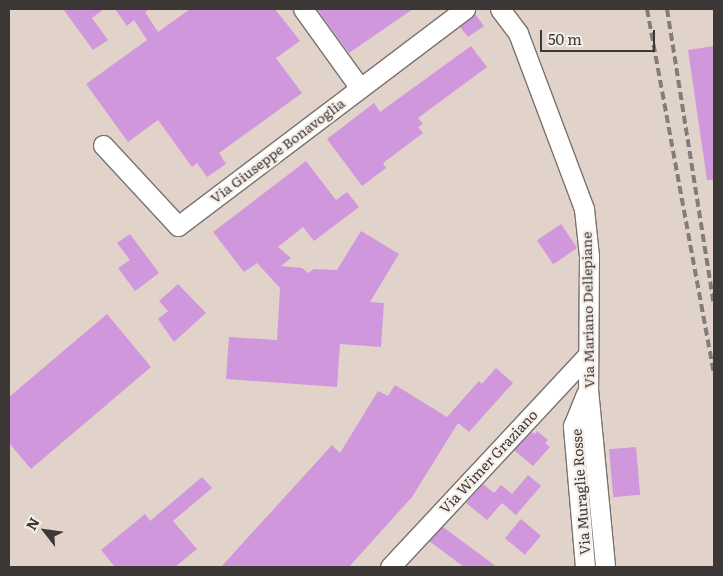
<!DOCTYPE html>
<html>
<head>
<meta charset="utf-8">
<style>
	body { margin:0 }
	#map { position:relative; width:723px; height:576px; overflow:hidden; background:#e8e1dc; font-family:Literata,serif }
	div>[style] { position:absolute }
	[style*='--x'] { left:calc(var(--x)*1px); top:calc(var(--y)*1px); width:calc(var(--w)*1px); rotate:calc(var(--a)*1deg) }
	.built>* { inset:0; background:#e2d3ca; transform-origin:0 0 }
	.building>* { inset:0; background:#d197dc; transform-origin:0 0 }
	.roads { filter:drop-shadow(1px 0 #79726e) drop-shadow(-1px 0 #79726e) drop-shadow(0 1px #79726e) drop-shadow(0 -1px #79726e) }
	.minor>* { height:19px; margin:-9.5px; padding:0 9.5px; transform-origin:9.5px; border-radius:9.5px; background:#fff }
	.rail>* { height:4px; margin-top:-2px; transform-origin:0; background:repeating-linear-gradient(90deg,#827d7a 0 8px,transparent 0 12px) }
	span { translate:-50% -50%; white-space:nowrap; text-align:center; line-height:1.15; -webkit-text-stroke:4.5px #f6eee9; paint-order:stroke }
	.street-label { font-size:14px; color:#3b3836 }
	.frame { position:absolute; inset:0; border:10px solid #3b3836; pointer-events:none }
	.north { position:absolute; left:20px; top:506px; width:50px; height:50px; -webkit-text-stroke:4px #f6eee9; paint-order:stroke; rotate:300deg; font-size:14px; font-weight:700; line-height:20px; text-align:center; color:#3b3836 }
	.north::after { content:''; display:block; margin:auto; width:18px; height:22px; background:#3b3836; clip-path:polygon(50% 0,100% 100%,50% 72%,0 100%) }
	.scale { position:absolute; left:540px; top:30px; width:115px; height:22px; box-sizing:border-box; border:2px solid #3b3836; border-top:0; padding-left:6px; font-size:15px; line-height:18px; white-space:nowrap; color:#3b3836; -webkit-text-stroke:4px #f6eee9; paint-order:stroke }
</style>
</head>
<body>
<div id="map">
	<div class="built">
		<div style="left:9px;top:9px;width:705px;height:558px"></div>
	</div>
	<div class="building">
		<div style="clip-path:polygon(63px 9px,104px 9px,92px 18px,108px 40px,93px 50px)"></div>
		<div style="clip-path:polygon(115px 9px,150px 9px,145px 12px,158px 32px,190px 9px,275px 9px,300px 41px,276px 58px,302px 93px,219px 153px,226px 164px,207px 177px,197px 163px,192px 167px,158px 120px,128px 142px,86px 84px,147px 40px,134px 20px,127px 26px)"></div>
		<div style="clip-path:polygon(317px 9px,413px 9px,349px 53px)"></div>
		<div style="clip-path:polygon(475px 14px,484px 26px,468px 37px,460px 27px)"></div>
		<div style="clip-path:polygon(471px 46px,487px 67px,418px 118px,423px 124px,418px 127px,423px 133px,383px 163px,386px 168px,362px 186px,327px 139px,374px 103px,380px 112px)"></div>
		<div style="clip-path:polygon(714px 46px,714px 180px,707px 180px,688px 50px)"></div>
		<div style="clip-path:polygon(306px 161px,336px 200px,347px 192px,359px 207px,314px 241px,303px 227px,278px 247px,291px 258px,281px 266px,302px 268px,308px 273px,314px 269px,337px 270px,361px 231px,399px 254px,370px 302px,384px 303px,381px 347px,340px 344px,337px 387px,226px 379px,229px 337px,277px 340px,280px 288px,257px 263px,244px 272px,213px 232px)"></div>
		<div style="left:561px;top:224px;width:29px;height:29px;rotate:56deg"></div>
		<div style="clip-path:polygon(130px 234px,159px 273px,135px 291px,118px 268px,130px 260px,117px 243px)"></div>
		<div style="clip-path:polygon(178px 284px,206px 313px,174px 342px,158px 319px,168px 311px,159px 301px)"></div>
		<div style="clip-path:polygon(107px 314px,151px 367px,31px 469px,9px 443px,9px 397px)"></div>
		<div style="clip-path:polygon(496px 368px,513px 383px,469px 432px,458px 423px,412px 497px,349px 567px,221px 567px,332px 445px,340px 453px,378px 391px,388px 396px,395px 385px,447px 417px,479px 381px,482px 384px)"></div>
		<div style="clip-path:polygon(537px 431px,548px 440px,545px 443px,550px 447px,533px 466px,514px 450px,532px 432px,535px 434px)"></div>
		<div style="left:636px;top:447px;width:48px;height:27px;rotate:85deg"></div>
		<div style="clip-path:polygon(528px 475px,541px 486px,516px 515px,502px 503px,487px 520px,466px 503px,483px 484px,494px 493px,501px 485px,512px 494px)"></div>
		<div style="clip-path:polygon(202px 477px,212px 488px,173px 521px,197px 549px,175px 567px,115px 567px,101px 550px,145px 514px,150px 521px)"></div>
		<div style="left:521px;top:519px;width:26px;height:25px;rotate:40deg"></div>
		<div style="clip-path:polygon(443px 527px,497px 567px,464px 567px,429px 541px)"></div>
	</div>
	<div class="roads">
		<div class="minor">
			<div style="--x:303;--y:9;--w:97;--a:54.2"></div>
			<div style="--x:500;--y:9;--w:30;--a:53"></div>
			<div style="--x:518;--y:33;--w:188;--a:69.4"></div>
			<div style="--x:584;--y:209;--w:47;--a:83.9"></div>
			<div style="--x:589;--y:256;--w:133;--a:90.4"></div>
			<div style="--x:588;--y:389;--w:179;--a:84.5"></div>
			<div style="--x:103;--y:145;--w:110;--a:47.2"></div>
			<div style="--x:178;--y:226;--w:360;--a:-37.1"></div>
			<div style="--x:390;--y:567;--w:289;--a:-47"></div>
			<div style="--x:585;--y:567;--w:142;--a:-94.9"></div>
			<div style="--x:573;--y:426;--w:35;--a:-68"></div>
		</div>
	</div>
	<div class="rail">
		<div style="--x:647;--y:9;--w:370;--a:79.6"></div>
		<div style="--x:667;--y:9;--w:300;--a:81"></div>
	</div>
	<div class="street-label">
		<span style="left:277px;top:150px;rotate:-37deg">Via Giuseppe Bonavoglia</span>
		<span style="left:587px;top:310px;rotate:-91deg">Via Mariano Dellepiane</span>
		<span style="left:488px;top:461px;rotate:-47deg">Via Wimer Graziano</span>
		<span style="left:580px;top:492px;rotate:-94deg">Via Muraglie Rosse</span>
	</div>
	<div class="frame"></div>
	<div class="north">N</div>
	<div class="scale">50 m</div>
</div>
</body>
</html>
